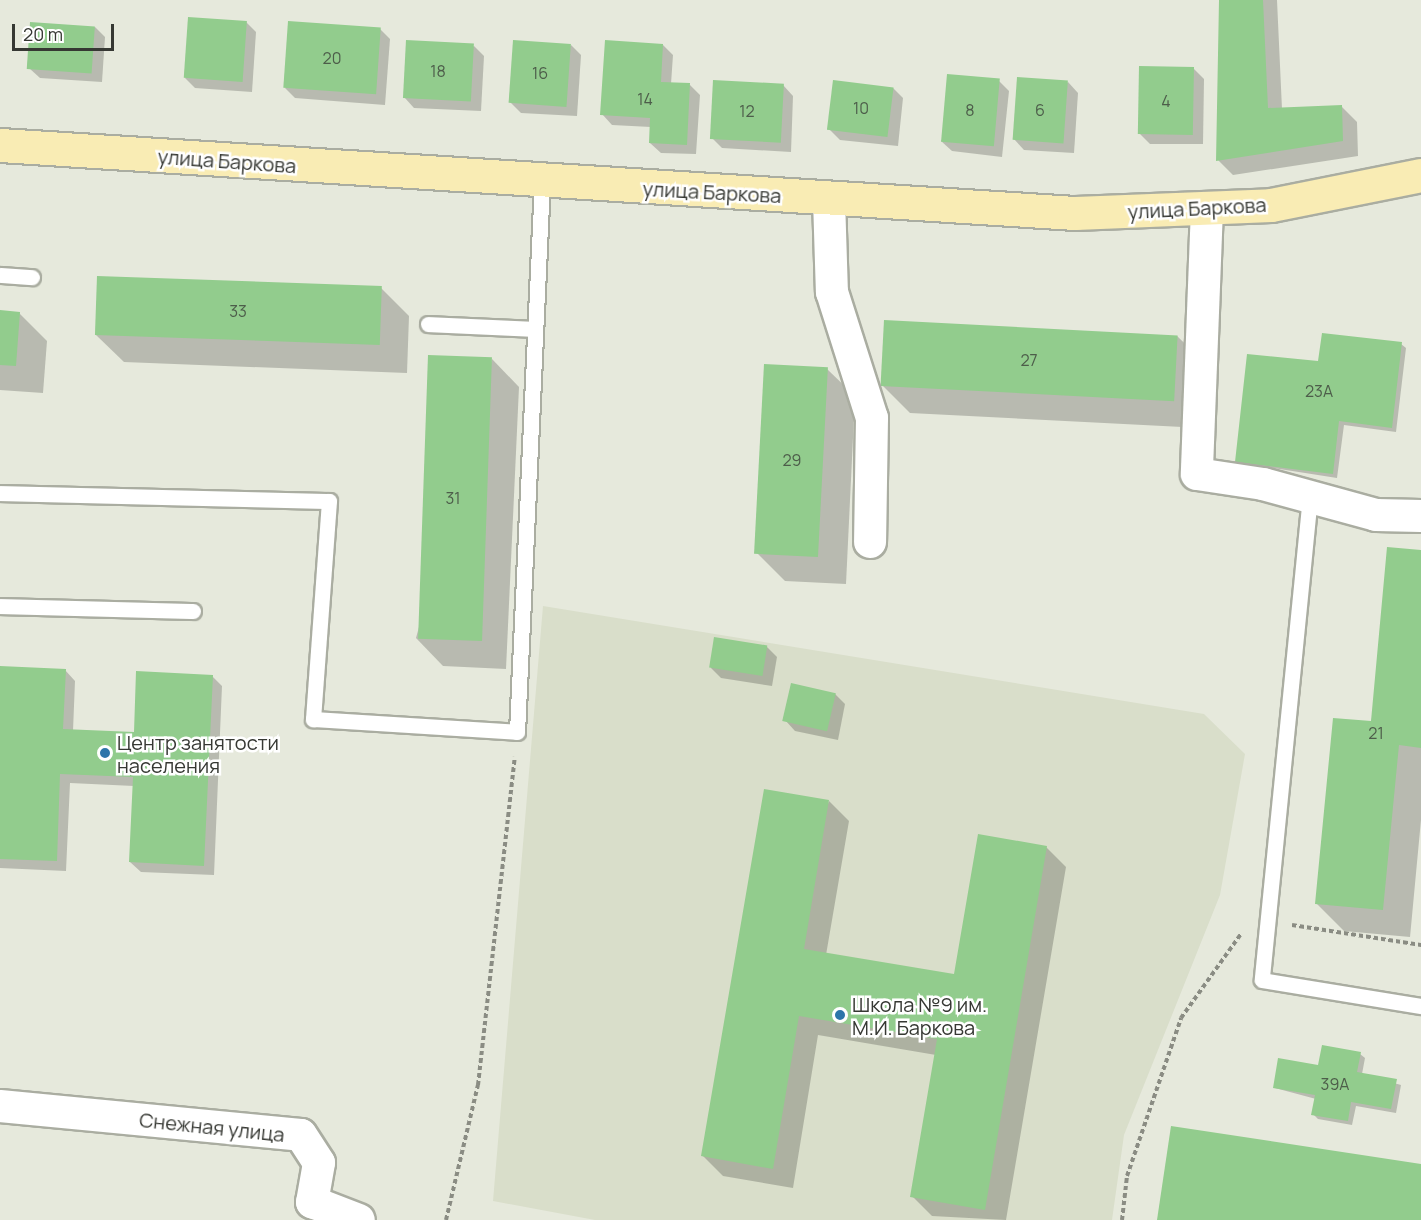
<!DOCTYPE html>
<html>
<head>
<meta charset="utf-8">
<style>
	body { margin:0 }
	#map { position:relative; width:1421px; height:1220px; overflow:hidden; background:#e6e9dc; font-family:Manrope,sans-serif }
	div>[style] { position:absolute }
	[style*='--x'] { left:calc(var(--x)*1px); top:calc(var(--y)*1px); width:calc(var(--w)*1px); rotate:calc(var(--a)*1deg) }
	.built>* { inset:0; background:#d9deca }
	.shadow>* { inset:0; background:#0003 }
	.building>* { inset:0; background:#92cc8d; transform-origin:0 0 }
	.path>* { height:4px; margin-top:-2px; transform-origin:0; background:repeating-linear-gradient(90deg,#8a8c83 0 4.5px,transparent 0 7.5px) }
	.roads { filter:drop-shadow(2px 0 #aaada1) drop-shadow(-2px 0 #aaada1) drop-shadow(0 2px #aaada1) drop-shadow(0 -2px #aaada1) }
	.service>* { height:15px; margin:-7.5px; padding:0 7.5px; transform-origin:7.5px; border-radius:7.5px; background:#fff }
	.minor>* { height:32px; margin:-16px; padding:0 16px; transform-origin:16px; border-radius:16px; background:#fff }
	.secondary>* { height:33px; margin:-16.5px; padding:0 16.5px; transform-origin:16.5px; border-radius:16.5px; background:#f9ecb4 }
	.dots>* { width:16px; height:16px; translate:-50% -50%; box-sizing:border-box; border:3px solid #fff; border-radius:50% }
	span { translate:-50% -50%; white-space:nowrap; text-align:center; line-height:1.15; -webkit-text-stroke:5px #fff; paint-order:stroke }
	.number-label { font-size:16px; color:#4d5d4a }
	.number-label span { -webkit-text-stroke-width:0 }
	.street-label { font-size:20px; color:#363833 }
	.poi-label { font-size:20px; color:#363833 }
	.left { translate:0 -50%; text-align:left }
	.scale { position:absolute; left:12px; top:24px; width:102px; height:27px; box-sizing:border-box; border:3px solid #363833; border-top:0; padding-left:8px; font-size:18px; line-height:21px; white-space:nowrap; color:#363833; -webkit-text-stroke:4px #fff; paint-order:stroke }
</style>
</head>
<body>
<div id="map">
	<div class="built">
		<div style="clip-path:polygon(543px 606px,1204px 714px,1245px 754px,1220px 895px,1124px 1135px,1112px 1220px,595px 1220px,493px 1201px)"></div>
	</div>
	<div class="shadow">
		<div style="clip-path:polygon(1221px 0,1277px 0,1282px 109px,1341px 106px,1357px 122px,1358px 156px,1233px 175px,1218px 160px)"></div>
		<div style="clip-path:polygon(246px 22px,256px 32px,252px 92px,195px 88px,185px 78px)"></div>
		<div style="clip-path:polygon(95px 27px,105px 37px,102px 82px,40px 78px,29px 68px)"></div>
		<div style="clip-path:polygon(380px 29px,390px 39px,385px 105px,295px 98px,285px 88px)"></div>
		<div style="clip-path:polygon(571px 45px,581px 55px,577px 116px,521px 113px,510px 102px)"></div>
		<div style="clip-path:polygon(663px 45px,673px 55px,671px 84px,690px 85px,700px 95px,696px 154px,661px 153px,650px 143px,651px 127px,612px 125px,602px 114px)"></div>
		<div style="clip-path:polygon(474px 46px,484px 56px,481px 111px,414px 108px,404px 97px)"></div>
		<div style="clip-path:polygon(1193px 68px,1204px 79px,1203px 144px,1150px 144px,1140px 134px)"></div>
		<div style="clip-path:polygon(999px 81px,1009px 91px,1002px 157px,952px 151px,941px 141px)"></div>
		<div style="clip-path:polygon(1068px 82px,1078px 93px,1074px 153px,1024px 150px,1014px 139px)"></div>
		<div style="clip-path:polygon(783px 85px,793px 96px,791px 152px,722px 148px,712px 138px)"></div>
		<div style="clip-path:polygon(893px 88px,903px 98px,898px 146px,840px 140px,830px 130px)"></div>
		<div style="clip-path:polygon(381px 288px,409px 316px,407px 373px,124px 362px,96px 335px)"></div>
		<div style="clip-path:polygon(0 312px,19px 313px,47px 341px,43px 393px,0 390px)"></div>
		<div style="clip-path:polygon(1177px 336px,1205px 363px,1202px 428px,910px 413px,883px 386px)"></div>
		<div style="clip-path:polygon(1401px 344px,1406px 348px,1396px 432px,1344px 425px,1337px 478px,1236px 462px,1319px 363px)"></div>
		<div style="clip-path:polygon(492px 359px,519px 387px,506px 669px,443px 666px,416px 638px)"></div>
		<div style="clip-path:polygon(827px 369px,855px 396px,846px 584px,785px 581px,757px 553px)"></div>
		<div style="clip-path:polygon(1421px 552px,1421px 820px,1410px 937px,1344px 931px,1317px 904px)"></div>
		<div style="clip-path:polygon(716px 638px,767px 647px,777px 657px,772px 686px,721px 678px,711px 668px)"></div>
		<div style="clip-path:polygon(0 668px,65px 670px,75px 681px,73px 731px,135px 734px,212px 676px,222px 686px,214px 875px,141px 872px,130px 862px,134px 786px,70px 783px,66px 871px,0 868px)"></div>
		<div style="clip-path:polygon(835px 694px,845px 704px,838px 740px,795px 731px,785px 720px)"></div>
		<div style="clip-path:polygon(829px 801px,849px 821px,826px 955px,955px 976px,1046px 847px,1066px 867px,1006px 1220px,932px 1216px,912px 1196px,936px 1055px,818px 1035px,793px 1188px,723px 1176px,703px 1156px)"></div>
		<div style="clip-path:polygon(1360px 1054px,1365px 1058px,1362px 1074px,1401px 1085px,1396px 1113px,1356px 1106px,1352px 1125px,1318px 1119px,1313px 1114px,1316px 1099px,1275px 1088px)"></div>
	</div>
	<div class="building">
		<div style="clip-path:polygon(1219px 0,1263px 0,1268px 108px,1342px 105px,1343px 141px,1216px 161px)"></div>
		<div style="left:188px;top:17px;width:59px;height:61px;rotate:4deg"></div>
		<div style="left:288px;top:21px;width:93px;height:67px;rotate:4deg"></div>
		<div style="left:30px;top:22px;width:65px;height:47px;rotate:4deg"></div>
		<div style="left:406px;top:40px;width:68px;height:58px;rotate:3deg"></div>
		<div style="left:513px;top:40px;width:58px;height:63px;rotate:4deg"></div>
		<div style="clip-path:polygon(605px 40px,663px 44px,661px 82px,690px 83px,687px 145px,649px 143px,650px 118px,600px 115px)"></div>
		<div style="left:1139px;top:66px;width:55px;height:68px;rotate:1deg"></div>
		<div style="left:947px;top:74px;width:53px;height:68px;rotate:5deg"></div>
		<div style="left:1017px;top:77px;width:51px;height:63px;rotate:4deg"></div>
		<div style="left:713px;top:80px;width:71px;height:59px;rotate:3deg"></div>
		<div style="left:833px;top:80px;width:61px;height:50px;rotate:7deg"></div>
		<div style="left:97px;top:276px;width:285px;height:59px;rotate:2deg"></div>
		<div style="clip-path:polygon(0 310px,20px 312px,16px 366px,0 365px)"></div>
		<div style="left:884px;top:320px;width:294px;height:66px;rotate:3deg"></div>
		<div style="clip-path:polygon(1322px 333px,1402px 342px,1392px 428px,1339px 421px,1333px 474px,1235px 462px,1247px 354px,1318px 361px)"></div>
		<div style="left:428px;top:355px;width:64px;height:284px;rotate:2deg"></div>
		<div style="left:764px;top:364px;width:64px;height:190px;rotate:3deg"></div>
		<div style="clip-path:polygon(1387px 547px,1421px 550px,1421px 748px,1399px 745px,1383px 910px,1315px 904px,1333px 718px,1371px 721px)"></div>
		<div style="left:714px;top:637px;width:54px;height:31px;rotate:9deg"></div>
		<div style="clip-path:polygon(0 666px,66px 669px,63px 729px,134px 732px,136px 671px,213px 675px,204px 866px,129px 862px,133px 777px,60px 774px,57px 861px,0 859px)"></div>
		<div style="left:791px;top:683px;width:46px;height:39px;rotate:13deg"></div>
		<div style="clip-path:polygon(764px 789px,829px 800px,804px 949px,954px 974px,978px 834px,1047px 846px,985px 1210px,910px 1197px,937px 1039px,799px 1016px,773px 1169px,701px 1156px)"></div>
		<div style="clip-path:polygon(1322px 1045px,1361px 1052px,1357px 1072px,1397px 1079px,1391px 1109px,1351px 1102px,1348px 1121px,1311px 1115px,1315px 1095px,1273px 1088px,1278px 1058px,1318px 1065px)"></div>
		<div style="clip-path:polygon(1171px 1126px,1421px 1164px,1421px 1220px,1157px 1220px)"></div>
	</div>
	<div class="path">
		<div style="--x:1292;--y:925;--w:131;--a:8.8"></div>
		<div style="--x:446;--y:1220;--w:139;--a:-76.7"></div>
		<div style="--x:478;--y:1085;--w:330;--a:-83.6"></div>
		<div style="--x:1122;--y:1220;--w:44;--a:-83.5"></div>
		<div style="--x:1127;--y:1176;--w:167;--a:-71.1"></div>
		<div style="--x:1181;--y:1018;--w:103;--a:-54.5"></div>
	</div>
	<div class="roads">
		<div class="service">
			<div style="--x:0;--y:275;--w:32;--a:4"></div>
			<div style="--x:428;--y:324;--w:106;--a:2.7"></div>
			<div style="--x:0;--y:493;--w:329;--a:1.4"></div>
			<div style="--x:329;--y:501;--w:219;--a:94.2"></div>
			<div style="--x:313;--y:719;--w:204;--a:3.6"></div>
			<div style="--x:517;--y:732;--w:551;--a:-87.4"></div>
			<div style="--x:1310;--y:496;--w:486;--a:95.7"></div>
			<div style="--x:1262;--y:980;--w:161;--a:9.3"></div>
			<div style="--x:0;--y:606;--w:193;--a:1.5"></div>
		</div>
		<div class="minor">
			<div style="--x:829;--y:199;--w:93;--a:88.2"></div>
			<div style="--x:832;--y:292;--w:132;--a:72.4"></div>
			<div style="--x:872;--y:418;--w:124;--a:90.9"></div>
			<div style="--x:1207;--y:208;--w:266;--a:92.2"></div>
			<div style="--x:1197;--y:474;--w:67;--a:8.6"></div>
			<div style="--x:1263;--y:484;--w:117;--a:15.3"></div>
			<div style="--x:1376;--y:515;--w:45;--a:1.3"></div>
			<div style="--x:0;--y:1106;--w:302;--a:5.5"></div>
			<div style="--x:301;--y:1135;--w:33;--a:57"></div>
			<div style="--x:319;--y:1163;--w:40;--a:100"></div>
			<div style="--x:312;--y:1202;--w:50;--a:21"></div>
		</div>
		<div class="secondary">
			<div style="--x:0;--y:145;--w:1077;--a:3.62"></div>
			<div style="--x:1075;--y:213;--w:196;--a:-2.3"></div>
			<div style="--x:1271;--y:205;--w:153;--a:-11.3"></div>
		</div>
	</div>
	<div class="dots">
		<div style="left:105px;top:753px;background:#2d75a9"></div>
		<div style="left:840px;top:1015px;background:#2d75a9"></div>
	</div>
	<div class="number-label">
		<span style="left:332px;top:58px">20</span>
		<span style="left:438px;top:71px">18</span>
		<span style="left:540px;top:73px">16</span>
		<span style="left:645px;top:99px">14</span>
		<span style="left:1166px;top:101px">4</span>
		<span style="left:861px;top:108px">10</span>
		<span style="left:970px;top:110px">8</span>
		<span style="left:1040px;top:110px">6</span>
		<span style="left:747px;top:111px">12</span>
		<span style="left:238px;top:311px">33</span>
		<span style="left:1029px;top:360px">27</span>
		<span style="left:1319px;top:391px">23А</span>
		<span style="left:792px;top:460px">29</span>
		<span style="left:453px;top:498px">31</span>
		<span style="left:1376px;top:733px">21</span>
		<span style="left:1335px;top:1084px">39А</span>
	</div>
	<div class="street-label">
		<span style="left:227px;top:161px;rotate:4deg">улица Баркова</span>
		<span style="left:712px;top:192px;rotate:3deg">улица Баркова</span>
		<span style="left:1197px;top:208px;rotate:-3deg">улица Баркова</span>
		<span style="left:212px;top:1127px;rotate:6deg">Снежная улица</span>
	</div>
	<div class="poi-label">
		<span class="left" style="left:117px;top:754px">Центр занятости<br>населения</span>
		<span class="left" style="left:852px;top:1016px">Школа №9 им.<br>М.И. Баркова</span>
	</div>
	<div class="scale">20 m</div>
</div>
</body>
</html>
